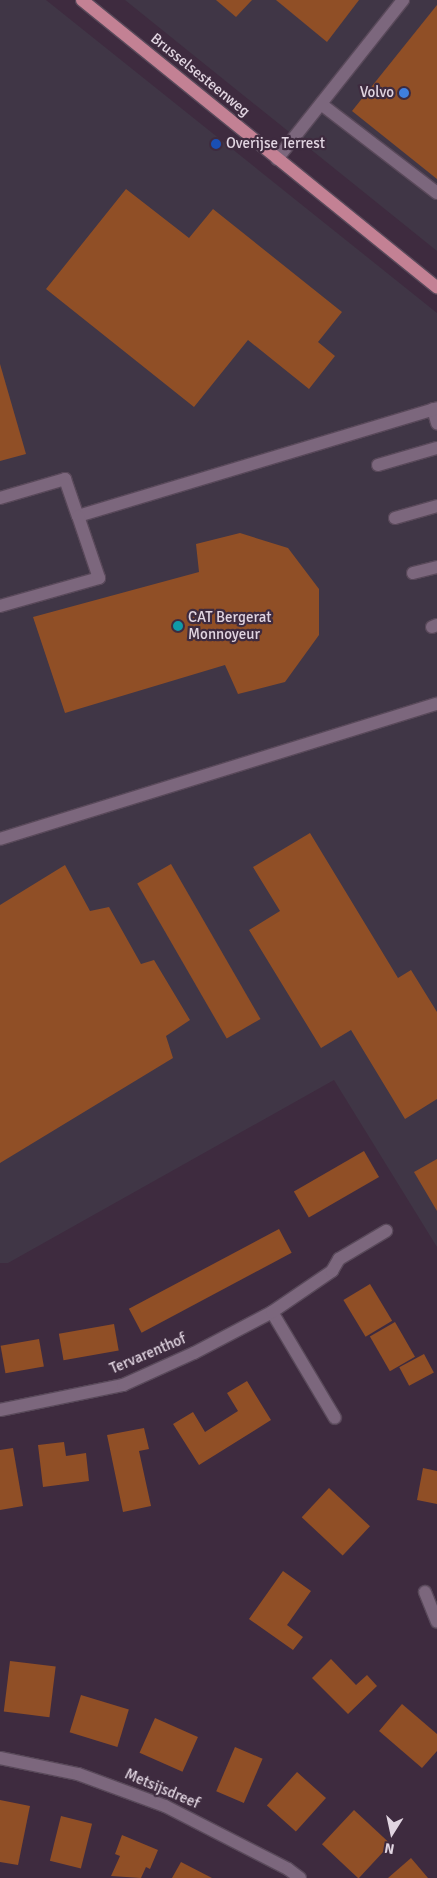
<!DOCTYPE html>
<html>
<head>
<meta charset="utf-8">
<style>
	body { margin:0 }
	#map { position:relative; width:437px; height:1878px; overflow:hidden; background:#3e2b3f; font-family:Signika,sans-serif }
	div>[style] { position:absolute }
	[style*='--x'] { left:calc(var(--x)*1px); top:calc(var(--y)*1px); width:calc(var(--w)*1px); rotate:calc(var(--a)*1deg) }
	.industrial>* { inset:0; background:#403646 }
	.building>* { inset:0; background:#904f26; transform-origin:0 0 }
	.roads { filter:drop-shadow(1px 0 #59495a) drop-shadow(-1px 0 #59495a) drop-shadow(0 1px #59495a) drop-shadow(0 -1px #59495a) }
	.minor>* { height:12px; margin:-6px; padding:0 6px; transform-origin:6px; border-radius:6px; background:#7c677d }
	.major>* { height:12px; margin:-6px; padding:0 6px; transform-origin:6px; border-radius:6px; background:#c38194 }
	.dots>* { width:14px; height:14px; translate:-50% -50%; box-sizing:border-box; border:2px solid #3e2b3f; border-radius:50% }
	span { translate:-50% -50%; white-space:nowrap; text-align:center; line-height:1.15; -webkit-text-stroke:4.5px #3e2b3f; paint-order:stroke }
	.street-label { font-size:15px; color:#e1d5e1 }
	.poi-label { font-size:15px; color:#e1d5e1 }
	.right { translate:-100% -50%; text-align:right }
	.left { translate:0 -50%; text-align:left }
	.north { position:absolute; left:367px; top:1808px; width:50px; height:50px; -webkit-text-stroke:4px #3e2b3f; paint-order:stroke; rotate:190deg; font-size:14px; font-weight:700; line-height:20px; text-align:center; color:#e1d5e1 }
	.north::after { content:''; display:block; margin:auto; width:18px; height:22px; background:#e1d5e1; clip-path:polygon(50% 0,100% 100%,50% 72%,0 100%) }
</style>
</head>
<body>
<div id="map">
	<div class="industrial">
		<div style="clip-path:polygon(0 0,46px 0,437px 313px,437px 1247px,334px 1080px,8px 1263px,0 1263px)"></div>
		<div style="clip-path:polygon(125px 0,437px 0,437px 251px)"></div>
	</div>
	<div class="building">
		<div style="clip-path:polygon(216px 0,252px 0,236px 17px)"></div>
		<div style="clip-path:polygon(276px 0,359px 0,327px 42px)"></div>
		<div style="clip-path:polygon(437px 5px,437px 179px,352px 111px)"></div>
		<div style="clip-path:polygon(126px 189px,189px 238px,213px 209px,342px 312px,318px 342px,335px 356px,309px 389px,248px 340px,194px 407px,46px 289px)"></div>
		<div style="clip-path:polygon(0 364px,26px 454px,0 461px)"></div>
		<div style="clip-path:polygon(240px 533px,288px 548px,319px 589px,319px 635px,285px 682px,238px 694px,225px 665px,65px 713px,33px 617px,199px 572px,196px 544px)"></div>
		<div style="clip-path:polygon(310px 833px,398px 978px,411px 970px,437px 1012px,437px 1099px,405px 1119px,351px 1030px,321px 1048px,249px 930px,280px 911px,253px 867px)"></div>
		<div style="left:171px;top:864px;width:179px;height:39px;rotate:60deg"></div>
		<div style="clip-path:polygon(65px 865px,90px 911px,109px 907px,141px 964px,154px 960px,190px 1020px,166px 1036px,173px 1058px,0 1163px,0 905px)"></div>
		<div style="left:364px;top:1151px;width:30px;height:81px;rotate:60deg"></div>
		<div style="clip-path:polygon(437px 1159px,437px 1211px,414px 1172px)"></div>
		<div style="left:279px;top:1229px;width:27px;height:170px;rotate:62deg"></div>
		<div style="left:370px;top:1284px;width:43px;height:31px;rotate:59deg"></div>
		<div style="left:395px;top:1322px;width:40px;height:29px;rotate:60deg"></div>
		<div style="left:114px;top:1324px;width:27px;height:56px;rotate:80deg"></div>
		<div style="left:39px;top:1339px;width:28px;height:39px;rotate:80deg"></div>
		<div style="left:424px;top:1354px;width:21px;height:28px;rotate:62deg"></div>
		<div style="clip-path:polygon(247px 1381px,271px 1420px,199px 1465px,173px 1424px,193px 1412px,205px 1432px,238px 1411px,227px 1393px)"></div>
		<div style="clip-path:polygon(144px 1428px,149px 1449px,139px 1451px,151px 1506px,123px 1512px,107px 1435px)"></div>
		<div style="clip-path:polygon(64px 1442px,66px 1456px,86px 1453px,89px 1481px,43px 1487px,38px 1445px)"></div>
		<div style="clip-path:polygon(13px 1448px,23px 1506px,0 1510px,0 1450px)"></div>
		<div style="clip-path:polygon(423px 1468px,437px 1471px,437px 1504px,417px 1500px)"></div>
		<div style="left:329px;top:1488px;width:56px;height:40px;rotate:43deg"></div>
		<div style="clip-path:polygon(283px 1571px,311px 1591px,287px 1625px,303px 1637px,293px 1650px,249px 1619px)"></div>
		<div style="clip-path:polygon(331px 1659px,356px 1685px,367px 1675px,377px 1686px,348px 1714px,312px 1678px)"></div>
		<div style="left:10px;top:1661px;width:46px;height:51px;rotate:7deg"></div>
		<div style="left:81px;top:1695px;width:50px;height:39px;rotate:17deg"></div>
		<div style="clip-path:polygon(402px 1704px,437px 1734px,437px 1751px,422px 1768px,379px 1731px)"></div>
		<div style="left:155px;top:1718px;width:47px;height:38px;rotate:24deg"></div>
		<div style="left:235px;top:1747px;width:30px;height:48px;rotate:23deg"></div>
		<div style="left:297px;top:1772px;width:39px;height:45px;rotate:42deg"></div>
		<div style="clip-path:polygon(0 1800px,30px 1806px,18px 1865px,0 1862px)"></div>
		<div style="left:354px;top:1810px;width:50px;height:47px;rotate:43deg"></div>
		<div style="left:61px;top:1816px;width:32px;height:46px;rotate:14deg"></div>
		<div style="clip-path:polygon(122px 1835px,158px 1850px,150px 1869px,146px 1867px,141px 1878px,111px 1876px,120px 1856px,115px 1854px)"></div>
		<div style="clip-path:polygon(411px 1858px,428px 1878px,388px 1878px)"></div>
		<div style="clip-path:polygon(181px 1862px,212px 1878px,172px 1878px)"></div>
	</div>
	<div class="roads">
		<div class="minor">
			<div style="--x:321;--y:104;--w:146;--a:37.5"></div>
			<div style="--x:277;--y:159;--w:203;--a:-51.6"></div>
			<div style="--x:433;--y:409;--w:15;--a:74"></div>
			<div style="--x:378;--y:465;--w:61;--a:-16.1"></div>
			<div style="--x:0;--y:498;--w:68;--a:-16.3"></div>
			<div style="--x:65;--y:479;--w:39;--a:71"></div>
			<div style="--x:78;--y:516;--w:375;--a:-16.7"></div>
			<div style="--x:395;--y:518;--w:44;--a:-15.9"></div>
			<div style="--x:413;--y:573;--w:25;--a:-14"></div>
			<div style="--x:0;--y:606;--w:103;--a:-15.8"></div>
			<div style="--x:99;--y:578;--w:65;--a:-108.7"></div>
			<div style="--x:432;--y:627;--w:5;--a:-22"></div>
			<div style="--x:0;--y:839;--w:457;--a:-17.2"></div>
			<div style="--x:272;--y:1312;--w:123;--a:59.3"></div>
			<div style="--x:0;--y:1410;--w:126;--a:-11.5"></div>
			<div style="--x:123;--y:1385;--w:78;--a:-24.3"></div>
			<div style="--x:194;--y:1353;--w:88;--a:-27.7"></div>
			<div style="--x:272;--y:1312;--w:73;--a:-34.3"></div>
			<div style="--x:332;--y:1271;--w:14;--a:-60"></div>
			<div style="--x:339;--y:1259;--w:55;--a:-30.8"></div>
			<div style="--x:425;--y:1592;--w:32;--a:68"></div>
			<div style="--x:0;--y:1758;--w:80;--a:11.6"></div>
			<div style="--x:78;--y:1774;--w:93;--a:20.2"></div>
			<div style="--x:165;--y:1806;--w:138;--a:27.1"></div>
			<div style="--x:288;--y:1869;--w:15;--a:37"></div>
		</div>
		<div class="major">
			<div style="--x:82;--y:0;--w:457;--a:39"></div>
		</div>
	</div>
	<div class="dots">
		<div style="left:404px;top:93px;background:#3f7fe0"></div>
		<div style="left:216px;top:144px;background:#1a4fb4"></div>
		<div style="left:178px;top:626px;background:#0f9aa8"></div>
	</div>
	<div class="street-label">
		<span style="left:200px;top:75px;rotate:39deg">Brusselsesteenweg</span>
		<span style="left:148px;top:1354px;rotate:-23deg">Tervarenthof</span>
		<span style="left:162px;top:1789px;rotate:23deg">Metsijsdreef</span>
	</div>
	<div class="poi-label">
		<span class="right" style="left:394px;top:93px">Volvo</span>
		<span class="left" style="left:226px;top:144px">Overijse Terrest</span>
		<span class="left" style="left:188px;top:626px">CAT Bergerat<br>Monnoyeur</span>
	</div>
	<div class="north">N</div>
</div>
</body>
</html>
